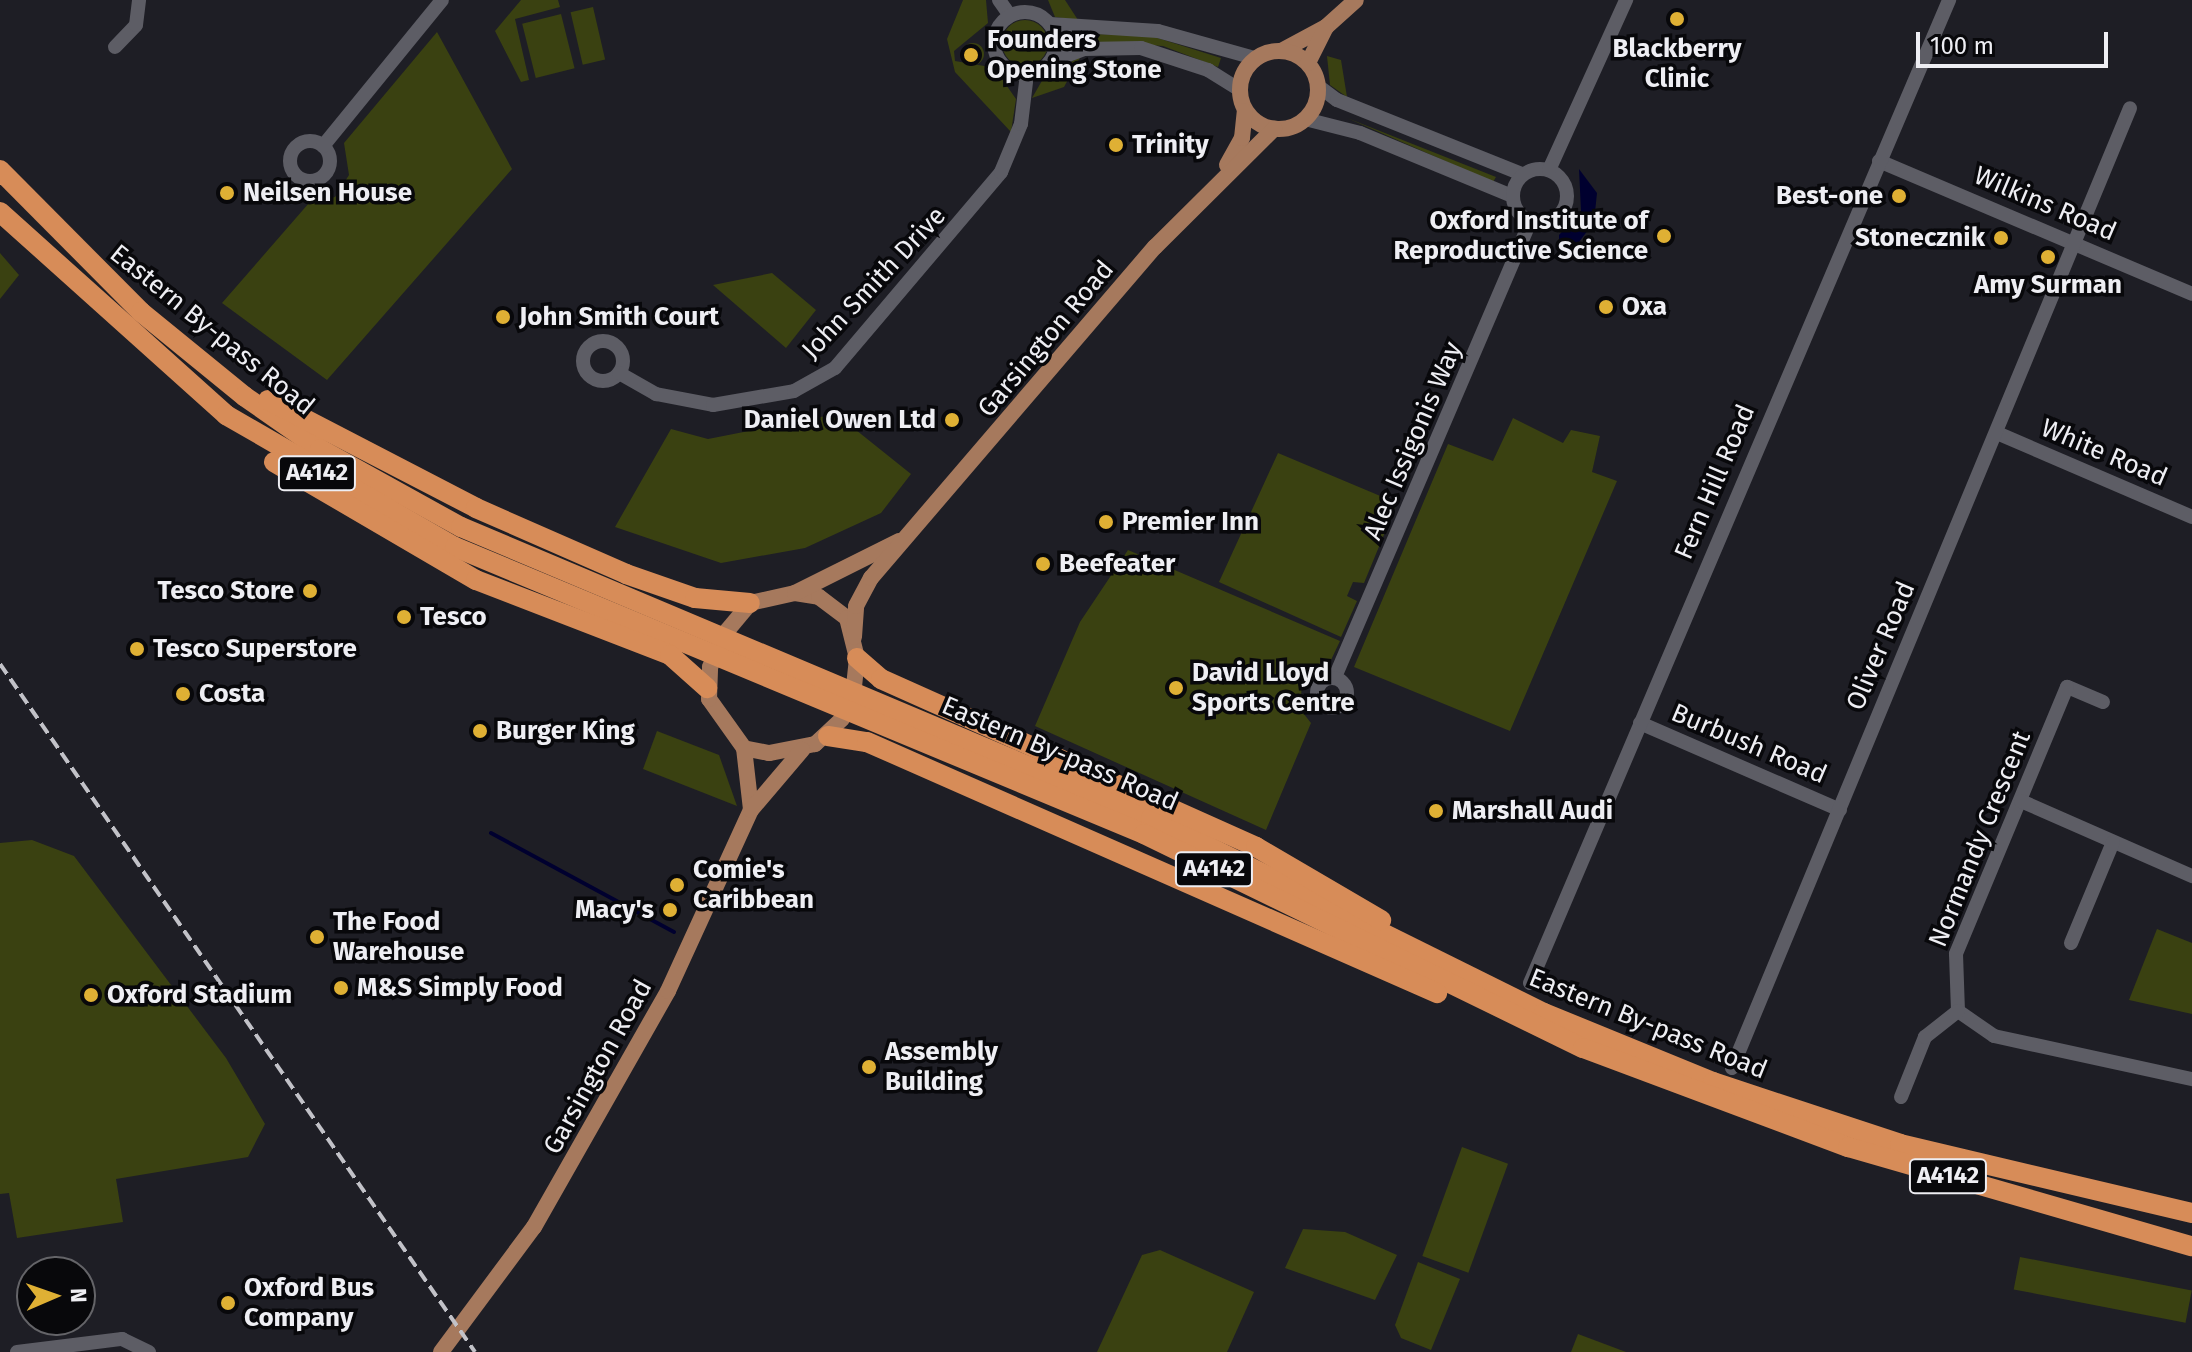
<!DOCTYPE html>
<html>
<head>
<meta charset="utf-8">
<style>
	body { margin:0 }
	#map { position:relative; width:2192px; height:1352px; overflow:hidden; background:#1e1e25; font-family:"Fira Sans",sans-serif }
	div>[style] { position:absolute }
	[style*='--x'] { left:calc(var(--x)*1px); top:calc(var(--y)*1px); width:calc(var(--w)*1px); rotate:calc(var(--a)*1deg) }
	.green>* { inset:0; background:#3a4111; transform-origin:0 0 }
	.round { border-radius:50% }
	.water>* { inset:0; background:#00002f }
	.stream>* { height:4px; margin:-2px; padding:0 2px; transform-origin:2px; border-radius:2px; background:#00002f }
	.minor>* { height:14px; margin:-7px; padding:0 7px; transform-origin:7px; border-radius:7px; background:#5d5d65 }
	.minor>.ring { margin:-7px; padding:0; box-sizing:content-box; background:none; border:14px solid #5d5d65; border-radius:50% }
	.major>* { height:16px; margin:-8px; padding:0 8px; transform-origin:8px; border-radius:8px; background:#a6795d }
	.major>.ring { margin:-8px; padding:0; box-sizing:content-box; background:none; border:16px solid #a6795d; border-radius:50% }
	.highway>* { height:20px; margin:-10px; padding:0 10px; transform-origin:10px; border-radius:10px; background:#d78c58 }
	.rail>* { height:4px; margin-top:-2px; transform-origin:0; background:repeating-linear-gradient(90deg,#c2c2c8 0 12px,transparent 0 18px) }
	.dots>* { width:22px; height:22px; translate:-50% -50%; box-sizing:border-box; border:4px solid #08080b; border-radius:50% }
	span { translate:-50% -50%; white-space:nowrap; text-align:center; line-height:1.15; -webkit-text-stroke:7px #08080b; paint-order:stroke }
	.shield-label span { padding:2px 6px; background:#08080b; border:2px solid; border-radius:6px; -webkit-text-stroke-width:0 }
	.shield-label { font-size:24px; color:#eeeef3; font-weight:700 }
	.poi-label { font-size:26px; color:#eeeef3; font-weight:700 }
	.left { translate:0 -50%; text-align:left }
	.right { translate:-100% -50%; text-align:right }
	.street-label { font-size:26px; color:#eeeef3 }
	.north { position:absolute; left:16px; top:1256px; width:80px; height:80px; box-sizing:border-box; background:#08080b; border:2px solid #646468; border-radius:50%; rotate:88deg; font-size:22px; font-weight:700; line-height:32px; text-align:center; color:#eeeef3 }
	.north::after { content:''; display:block; margin:auto; width:28px; height:36px; background:#dfb034; clip-path:polygon(50% 0,100% 100%,50% 72%,0 100%) }
	.scale { position:absolute; left:1916px; top:32px; width:192px; height:36px; box-sizing:border-box; border:4px solid #eeeef3; border-top:0; padding-left:10px; font-size:24px; line-height:28px; white-space:nowrap; color:#eeeef3; -webkit-text-stroke:6px #08080b; paint-order:stroke }
</style>
</head>
<body>
<div id="map">
	<div class="green">
		<div style="clip-path:polygon(521px 0,558px 0,560px 7px,515px 19px,529px 80px,521px 82px,495px 31px)"></div>
		<div style="clip-path:polygon(963px 0,986px 0,988px 23px,954px 51px,955px 61px,990px 67px,1002px 79px,1016px 99px,1011px 132px,955px 72px,947px 39px)"></div>
		<div style="clip-path:polygon(1048px 0,1065px 0,1078px 20px,1055px 17px)"></div>
		<div style="left:593px;top:7px;width:54px;height:23px;rotate:77deg"></div>
		<div style="left:561px;top:14px;width:56px;height:40px;rotate:76deg"></div>
		<div class="round" style="left:1002px;top:20px;width:46px;height:46px"></div>
		<div style="clip-path:polygon(437px 32px,512px 169px,327px 380px,222px 303px,309px 203px,335px 197px,349px 175px,344px 143px)"></div>
		<div style="clip-path:polygon(1086px 34px,1148px 35px,1221px 58px,1218px 67px,1163px 46px,1087px 41px)"></div>
		<div class="round" style="left:962px;top:43px;width:22px;height:22px"></div>
		<div style="clip-path:polygon(1081px 56px,1064px 87px,1032px 98px,1043px 79px)"></div>
		<div style="clip-path:polygon(1327px 56px,1341px 60px,1347px 97px,1330px 85px)"></div>
		<div style="clip-path:polygon(1347px 118px,1496px 177px,1493px 182px)"></div>
		<div style="clip-path:polygon(0 253px,19px 275px,0 299px)"></div>
		<div style="clip-path:polygon(772px 273px,816px 310px,786px 348px,713px 285px)"></div>
		<div style="clip-path:polygon(836px 414px,911px 474px,881px 513px,805px 548px,721px 563px,615px 527px,671px 429px,708px 439px)"></div>
		<div style="clip-path:polygon(1513px 418px,1563px 443px,1571px 430px,1600px 436px,1592px 472px,1617px 481px,1510px 731px,1354px 667px,1448px 444px,1493px 461px)"></div>
		<div style="clip-path:polygon(1278px 453px,1397px 503px,1364px 583px,1353px 582px,1347px 596px,1357px 601px,1341px 637px,1219px 582px)"></div>
		<div style="clip-path:polygon(1128px 550px,1340px 641px,1331px 660px,1302px 683px,1300px 709px,1311px 723px,1266px 830px,1035px 726px,1080px 622px)"></div>
		<div style="clip-path:polygon(657px 731px,719px 755px,737px 806px,643px 769px)"></div>
		<div style="clip-path:polygon(32px 840px,74px 856px,226px 1058px,265px 1124px,248px 1157px,116px 1179px,123px 1222px,17px 1238px,9px 1193px,0 1194px,0 843px)"></div>
		<div style="clip-path:polygon(2157px 929px,2192px 943px,2192px 1014px,2129px 1000px)"></div>
		<div style="left:1462px;top:1147px;width:49px;height:116px;rotate:20deg"></div>
		<div style="clip-path:polygon(1303px 1229px,1345px 1232px,1397px 1255px,1375px 1300px,1285px 1268px)"></div>
		<div style="clip-path:polygon(1160px 1250px,1254px 1292px,1227px 1352px,1097px 1352px,1142px 1255px)"></div>
		<div style="left:2020px;top:1257px;width:175px;height:33px;rotate:11deg"></div>
		<div style="clip-path:polygon(1418px 1262px,1460px 1279px,1431px 1350px,1401px 1338px,1395px 1325px)"></div>
		<div style="clip-path:polygon(1578px 1334px,1626px 1352px,1571px 1352px)"></div>
	</div>
	<div class="water">
		<div style="clip-path:polygon(1579px 169px,1597px 193px,1594px 222px,1579px 242px,1559px 248px,1559px 235px,1581px 211px)"></div>
	</div>
	<div class="stream">
		<div style="--x:491;--y:833;--w:208;--a:28.4"></div>
	</div>
	<div class="minor">
		<div style="--x:999;--y:0;--w:19;--a:55"></div>
		<div class="ring" style="left:994px;top:12px;width:48px;height:48px"></div>
		<div style="--x:1050;--y:24;--w:108;--a:3.7"></div>
		<div style="--x:1158;--y:31;--w:101;--a:15.6"></div>
		<div style="--x:115;--y:47;--w:30;--a:-46"></div>
		<div style="--x:136;--y:25;--w:25;--a:-83"></div>
		<div style="--x:1050;--y:62;--w:36;--a:-21"></div>
		<div style="--x:1084;--y:49;--w:57;--a:-1"></div>
		<div style="--x:1141;--y:48;--w:71;--a:18.2"></div>
		<div style="--x:1208;--y:70;--w:38;--a:32"></div>
		<div style="--x:1317;--y:85;--w:25;--a:37"></div>
		<div style="--x:1337;--y:100;--w:199;--a:21.8"></div>
		<div style="--x:1305;--y:119;--w:57;--a:14.3"></div>
		<div style="--x:1360;--y:133;--w:165;--a:22.5"></div>
		<div class="ring" style="left:290px;top:141px;width:26px;height:26px"></div>
		<div style="--x:323;--y:146;--w:188;--a:-50.8"></div>
		<div style="--x:1879;--y:161;--w:340;--a:23"></div>
		<div class="ring" style="left:1513px;top:169px;width:40px;height:40px"></div>
		<div style="--x:1549;--y:170;--w:187;--a:-65.6"></div>
		<div class="ring" style="left:583px;top:341px;width:26px;height:26px"></div>
		<div style="--x:619;--y:373;--w:43;--a:29.6"></div>
		<div style="--x:656;--y:394;--w:58;--a:10.9"></div>
		<div style="--x:713;--y:405;--w:82;--a:-9.8"></div>
		<div style="--x:794;--y:391;--w:47;--a:-29.3"></div>
		<div style="--x:835;--y:368;--w:257;--a:-49.7"></div>
		<div style="--x:1001;--y:172;--w:52;--a:-67.4"></div>
		<div style="--x:1021;--y:124;--w:50;--a:-83.2"></div>
		<div style="--x:1997;--y:433;--w:212;--a:23.3"></div>
		<div style="--x:1335;--y:677;--w:496;--a:-66.8"></div>
		<div class="ring" style="left:1317px;top:678px;width:16px;height:16px"></div>
		<div style="--x:2103;--y:702;--w:39;--a:-157"></div>
		<div style="--x:2067;--y:687;--w:289;--a:112.6"></div>
		<div style="--x:1956;--y:954;--w:57;--a:88"></div>
		<div style="--x:1958;--y:1011;--w:44;--a:34.8"></div>
		<div style="--x:1994;--y:1036;--w:203;--a:12.3"></div>
		<div style="--x:1640;--y:723;--w:218;--a:23.5"></div>
		<div style="--x:2021;--y:801;--w:187;--a:23.7"></div>
		<div style="--x:2071;--y:943;--w:109;--a:-67.4"></div>
		<div style="--x:1530;--y:983;--w:1069;--a:-66.91"></div>
		<div style="--x:1732;--y:1068;--w:1039;--a:-67.48"></div>
		<div style="--x:1901;--y:1097;--w:65;--a:-68.2"></div>
		<div style="--x:1925;--y:1037;--w:42;--a:-38.2"></div>
		<div style="--x:17;--y:1352;--w:106;--a:-7.1"></div>
		<div style="--x:122;--y:1339;--w:30;--a:26"></div>
	</div>
	<div class="major">
		<div style="--x:1283;--y:50;--w:49;--a:-28.1"></div>
		<div style="--x:1326;--y:27;--w:40;--a:-42"></div>
		<div class="ring" style="left:1240px;top:51px;width:62px;height:62px"></div>
		<div style="--x:1308;--y:63;--w:40;--a:-63.4"></div>
		<div style="--x:1227;--y:165;--w:31;--a:-61"></div>
		<div style="--x:1242;--y:138;--w:27;--a:-84"></div>
		<div style="--x:795;--y:593;--w:24;--a:9"></div>
		<div style="--x:819;--y:597;--w:35;--a:37"></div>
		<div style="--x:847;--y:618;--w:41;--a:76"></div>
		<div style="--x:857;--y:658;--w:31;--a:96"></div>
		<div style="--x:854;--y:689;--w:32;--a:112"></div>
		<div style="--x:842;--y:719;--w:37;--a:137"></div>
		<div style="--x:815;--y:744;--w:47;--a:168.9"></div>
		<div style="--x:769;--y:753;--w:25;--a:-169"></div>
		<div style="--x:744;--y:748;--w:60;--a:-125.5"></div>
		<div style="--x:709;--y:699;--w:32;--a:-88"></div>
		<div style="--x:710;--y:667;--w:38;--a:-65"></div>
		<div style="--x:726;--y:632;--w:38;--a:-50"></div>
		<div style="--x:750;--y:603;--w:46;--a:-12.5"></div>
		<div style="--x:795;--y:593;--w:116;--a:-26.6"></div>
		<div style="--x:854;--y:637;--w:31;--a:-86"></div>
		<div style="--x:856;--y:606;--w:32;--a:-62"></div>
		<div style="--x:871;--y:578;--w:436;--a:-49.4"></div>
		<div style="--x:1155;--y:247;--w:168;--a:-44.8"></div>
		<div style="--x:744;--y:748;--w:61;--a:83.5"></div>
		<div style="--x:441;--y:1352;--w:156;--a:-53.4"></div>
		<div style="--x:534;--y:1227;--w:271;--a:-60.4"></div>
		<div style="--x:668;--y:991;--w:199;--a:-65.4"></div>
		<div style="--x:751;--y:810;--w:79;--a:-49.6"></div>
	</div>
	<div class="highway">
		<div style="--x:0;--y:170;--w:200;--a:45.2"></div>
		<div style="--x:141;--y:312;--w:133;--a:39.2"></div>
		<div style="--x:244;--y:396;--w:93;--a:34.9"></div>
		<div style="--x:320;--y:449;--w:161;--a:29"></div>
		<div style="--x:461;--y:527;--w:749;--a:22.87"></div>
		<div style="--x:1151;--y:818;--w:439;--a:26.4"></div>
		<div style="--x:1544;--y:1013;--w:183;--a:22.2"></div>
		<div style="--x:1713;--y:1082;--w:197;--a:18.3"></div>
		<div style="--x:1900;--y:1144;--w:300;--a:13.3"></div>
		<div style="--x:0;--y:212;--w:304;--a:41.9"></div>
		<div style="--x:226;--y:415;--w:264;--a:30"></div>
		<div style="--x:455;--y:547;--w:746;--a:22.61"></div>
		<div style="--x:1144;--y:834;--w:488;--a:26"></div>
		<div style="--x:1583;--y:1048;--w:283;--a:20.5"></div>
		<div style="--x:1848;--y:1147;--w:358;--a:16.1"></div>
		<div style="--x:268;--y:400;--w:234;--a:27.4"></div>
		<div style="--x:476;--y:508;--w:164;--a:23.7"></div>
		<div style="--x:626;--y:574;--w:73;--a:19.2"></div>
		<div style="--x:695;--y:598;--w:55;--a:5.2"></div>
		<div style="--x:274;--y:462;--w:234;--a:30.3"></div>
		<div style="--x:476;--y:580;--w:208;--a:21.1"></div>
		<div style="--x:670;--y:655;--w:50;--a:41.7"></div>
		<div style="--x:857;--y:658;--w:32;--a:41"></div>
		<div style="--x:881;--y:679;--w:411;--a:24.1"></div>
		<div style="--x:1256;--y:847;--w:145;--a:30.3"></div>
		<div style="--x:828;--y:736;--w:39;--a:9"></div>
		<div style="--x:867;--y:742;--w:623;--a:23.77"></div>
	</div>
	<div class="rail">
		<div style="--x:0;--y:664;--w:836;--a:55.38"></div>
	</div>
	<div class="dots">
		<div style="left:1677px;top:19px;background:#dfb034"></div>
		<div style="left:971px;top:55px;background:#dfb034"></div>
		<div style="left:1116px;top:145px;background:#dfb034"></div>
		<div style="left:227px;top:193px;background:#dfb034"></div>
		<div style="left:1899px;top:196px;background:#dfb034"></div>
		<div style="left:1664px;top:236px;background:#dfb034"></div>
		<div style="left:2001px;top:238px;background:#dfb034"></div>
		<div style="left:2048px;top:257px;background:#dfb034"></div>
		<div style="left:1606px;top:307px;background:#dfb034"></div>
		<div style="left:503px;top:317px;background:#dfb034"></div>
		<div style="left:952px;top:420px;background:#dfb034"></div>
		<div style="left:1106px;top:522px;background:#dfb034"></div>
		<div style="left:1043px;top:564px;background:#dfb034"></div>
		<div style="left:310px;top:591px;background:#dfb034"></div>
		<div style="left:404px;top:617px;background:#dfb034"></div>
		<div style="left:137px;top:649px;background:#dfb034"></div>
		<div style="left:1176px;top:688px;background:#dfb034"></div>
		<div style="left:183px;top:694px;background:#dfb034"></div>
		<div style="left:480px;top:731px;background:#dfb034"></div>
		<div style="left:1436px;top:811px;background:#dfb034"></div>
		<div style="left:677px;top:885px;background:#dfb034"></div>
		<div style="left:670px;top:910px;background:#dfb034"></div>
		<div style="left:317px;top:937px;background:#dfb034"></div>
		<div style="left:341px;top:988px;background:#dfb034"></div>
		<div style="left:91px;top:995px;background:#dfb034"></div>
		<div style="left:869px;top:1067px;background:#dfb034"></div>
		<div style="left:228px;top:1303px;background:#dfb034"></div>
	</div>
	<div class="shield-label">
		<span style="left:317px;top:473px">A4142</span>
		<span style="left:1214px;top:869px">A4142</span>
		<span style="left:1948px;top:1176px">A4142</span>
	</div>
	<div class="poi-label">
		<span class="left" style="left:987px;top:55px">Founders<br>Opening Stone</span>
		<span style="left:1677px;top:64px">Blackberry<br>Clinic</span>
		<span class="left" style="left:1132px;top:145px">Trinity</span>
		<span class="left" style="left:243px;top:193px">Neilsen House</span>
		<span class="right" style="left:1883px;top:196px">Best-one</span>
		<span class="right" style="left:1648px;top:236px">Oxford Institute of<br>Reproductive Science</span>
		<span class="right" style="left:1985px;top:238px">Stonecznik</span>
		<span style="left:2048px;top:285px">Amy Surman</span>
		<span class="left" style="left:1622px;top:307px">Oxa</span>
		<span class="left" style="left:519px;top:317px">John Smith Court</span>
		<span class="right" style="left:936px;top:420px">Daniel Owen Ltd</span>
		<span class="left" style="left:1122px;top:522px">Premier Inn</span>
		<span class="left" style="left:1059px;top:564px">Beefeater</span>
		<span class="right" style="left:294px;top:591px">Tesco Store</span>
		<span class="left" style="left:420px;top:617px">Tesco</span>
		<span class="left" style="left:153px;top:649px">Tesco Superstore</span>
		<span class="left" style="left:1192px;top:688px">David Lloyd<br>Sports Centre</span>
		<span class="left" style="left:199px;top:694px">Costa</span>
		<span class="left" style="left:496px;top:731px">Burger King</span>
		<span class="left" style="left:1452px;top:811px">Marshall Audi</span>
		<span class="left" style="left:693px;top:885px">Comie's<br>Caribbean</span>
		<span class="right" style="left:654px;top:910px">Macy's</span>
		<span class="left" style="left:333px;top:937px">The Food<br>Warehouse</span>
		<span class="left" style="left:357px;top:988px">M&amp;S Simply Food</span>
		<span class="left" style="left:107px;top:995px">Oxford Stadium</span>
		<span class="left" style="left:885px;top:1067px">Assembly<br>Building</span>
		<span class="left" style="left:244px;top:1303px">Oxford Bus<br>Company</span>
	</div>
	<div class="street-label">
		<span style="left:2045px;top:204px;rotate:23deg">Wilkins Road</span>
		<span style="left:874px;top:283px;rotate:-47deg">John Smith Drive</span>
		<span style="left:212px;top:330px;rotate:39deg">Eastern By-pass Road</span>
		<span style="left:1046px;top:339px;rotate:-50deg">Garsington Road</span>
		<span style="left:1413px;top:441px;rotate:-67deg">Alec Issigonis Way</span>
		<span style="left:2104px;top:453px;rotate:23deg">White Road</span>
		<span style="left:1715px;top:482px;rotate:-67deg">Fern Hill Road</span>
		<span style="left:1881px;top:646px;rotate:-67deg">Oliver Road</span>
		<span style="left:1749px;top:744px;rotate:23deg">Burbush Road</span>
		<span style="left:1060px;top:754px;rotate:23deg">Eastern By-pass Road</span>
		<span style="left:1980px;top:839px;rotate:-68deg">Normandy Crescent</span>
		<span style="left:1648px;top:1024px;rotate:22deg">Eastern By-pass Road</span>
		<span style="left:598px;top:1067px;rotate:-61deg">Garsington Road</span>
	</div>
	<div class="north">N</div>
	<div class="scale">100 m</div>
</div>
</body>
</html>
